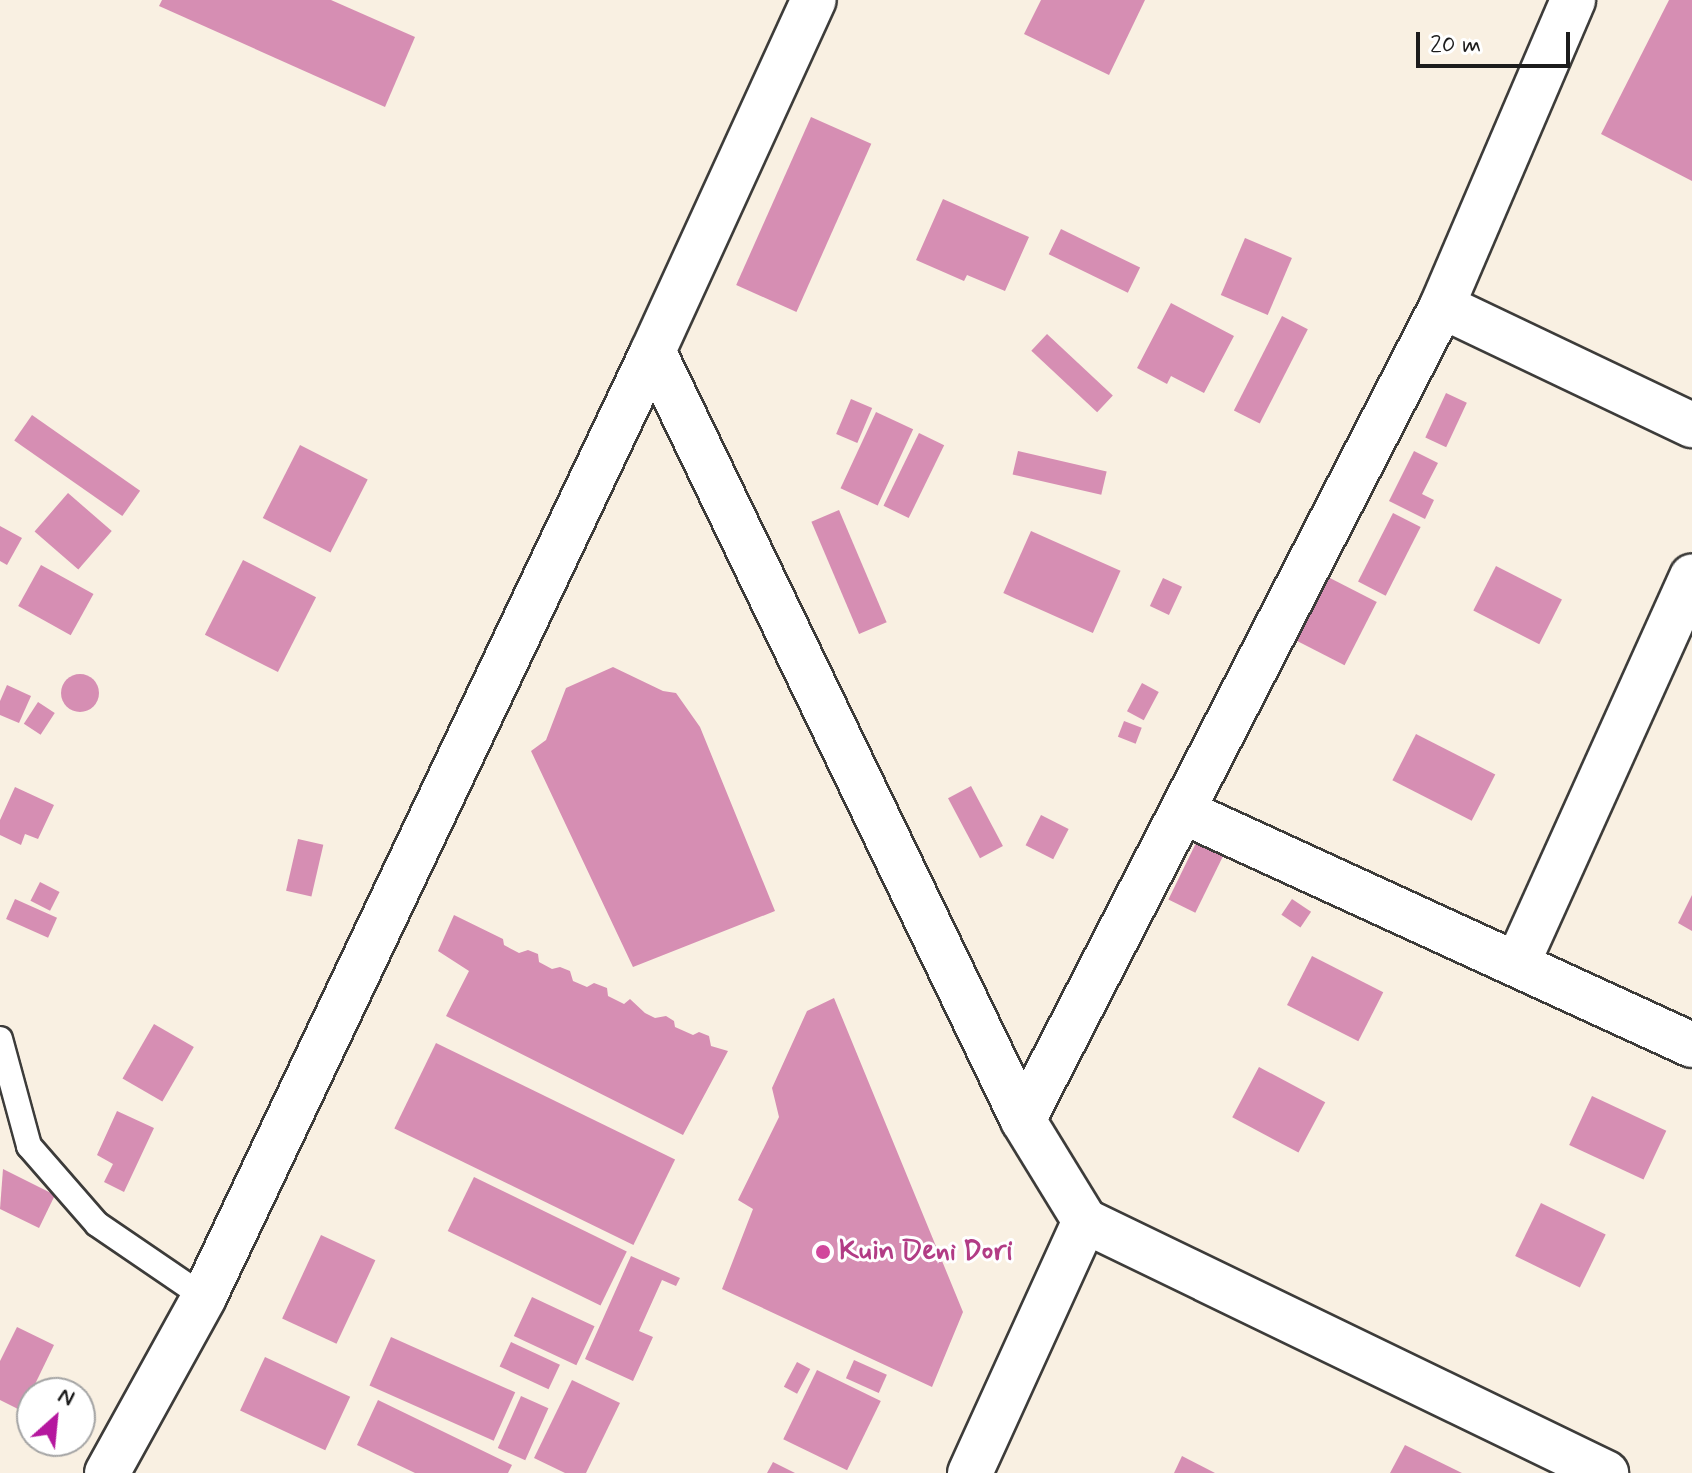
<!DOCTYPE html>
<html>
<head>
<meta charset="utf-8">
<style>
	body { margin:0 }
	#map { position:relative; width:1692px; height:1473px; overflow:hidden; background:#f9f0e2; font-family:Mynerve,sans-serif }
	div>[style] { position:absolute }
	[style*='--x'] { left:calc(var(--x)*1px); top:calc(var(--y)*1px); width:calc(var(--w)*1px); rotate:calc(var(--a)*1deg) }
	.building>* { inset:0; background:#d68eb3; transform-origin:0 0 }
	.round { border-radius:50% }
	.roads { filter:drop-shadow(2px 0 #3d3c3a) drop-shadow(-2px 0 #3d3c3a) drop-shadow(0 2px #3d3c3a) drop-shadow(0 -2px #3d3c3a) }
	.lane>* { height:24px; margin:-12px; padding:0 12px; transform-origin:12px; border-radius:12px; background:#fff }
	.street>* { height:44px; margin:-22px; padding:0 22px; transform-origin:22px; border-radius:22px; background:#fff }
	.dots>* { width:22px; height:22px; translate:-50% -50%; box-sizing:border-box; border:4px solid #fff; border-radius:50% }
	span { translate:-50% -50%; white-space:nowrap; text-align:center; line-height:1.15; -webkit-text-stroke:6px #fff; paint-order:stroke }
	.hotel-label { font-size:28px; color:#b23c85; font-weight:700 }
	.left { translate:0 -50%; text-align:left }
	.north { position:absolute; left:16px; top:1377px; width:80px; height:80px; box-sizing:border-box; background:#fff; border:2px solid #a4a4a4; border-radius:50%; rotate:27deg; font-size:22px; font-weight:700; line-height:32px; text-align:center; color:#1c1c1c }
	.north::after { content:''; display:block; margin:auto; width:28px; height:36px; background:#b5179e; clip-path:polygon(50% 0,100% 100%,50% 72%,0 100%) }
	.scale { position:absolute; left:1416px; top:32px; width:154px; height:36px; box-sizing:border-box; border:4px solid #1c1c1c; border-top:0; padding-left:10px; font-size:24px; line-height:28px; white-space:nowrap; color:#1c1c1c; -webkit-text-stroke:6px #fff; paint-order:stroke }
</style>
</head>
<body>
<div id="map">
	<div class="building">
		<div style="clip-path:polygon(162px 0,331px 0,415px 37px,385px 107px,159px 6px)"></div>
		<div style="clip-path:polygon(1041px 0,1145px 0,1109px 75px,1024px 34px)"></div>
		<div style="clip-path:polygon(1669px 0,1692px 0,1692px 181px,1601px 134px)"></div>
		<div style="left:811px;top:117px;width:66px;height:184px;rotate:24deg"></div>
		<div style="clip-path:polygon(943px 199px,1029px 237px,1005px 291px,967px 275px,964px 281px,916px 260px)"></div>
		<div style="left:1061px;top:229px;width:88px;height:28px;rotate:26deg"></div>
		<div style="left:1245px;top:238px;width:51px;height:62px;rotate:23deg"></div>
		<div style="clip-path:polygon(1171px 303px,1234px 336px,1204px 393px,1171px 376px,1167px 384px,1137px 368px)"></div>
		<div style="left:1282px;top:316px;width:29px;height:106px;rotate:27deg"></div>
		<div style="left:1047px;top:334px;width:90px;height:23px;rotate:43deg"></div>
		<div style="left:1446px;top:393px;width:23px;height:49px;rotate:25deg"></div>
		<div style="left:851px;top:399px;width:23px;height:38px;rotate:23deg"></div>
		<div style="left:876px;top:412px;width:41px;height:84px;rotate:25deg"></div>
		<div style="left:32px;top:415px;width:132px;height:31px;rotate:35deg"></div>
		<div style="left:919px;top:433px;width:28px;height:81px;rotate:26deg"></div>
		<div style="left:300px;top:445px;width:76px;height:82px;rotate:27deg"></div>
		<div style="left:1018px;top:451px;width:91px;height:24px;rotate:13deg"></div>
		<div style="clip-path:polygon(1414px 451px,1438px 463px,1422px 494px,1434px 500px,1425px 519px,1389px 501px)"></div>
		<div style="left:68px;top:493px;width:58px;height:51px;rotate:41deg"></div>
		<div style="left:839px;top:510px;width:122px;height:30px;rotate:67deg"></div>
		<div style="left:1393px;top:513px;width:31px;height:77px;rotate:27deg"></div>
		<div style="clip-path:polygon(0 526px,22px 538px,7px 565px,0 561px)"></div>
		<div style="left:1031px;top:531px;width:98px;height:68px;rotate:24deg"></div>
		<div style="left:243px;top:560px;width:82px;height:84px;rotate:27deg"></div>
		<div style="left:41px;top:565px;width:60px;height:47px;rotate:29deg"></div>
		<div style="left:1496px;top:566px;width:74px;height:50px;rotate:27deg"></div>
		<div style="left:1326px;top:576px;width:57px;height:71px;rotate:27deg"></div>
		<div style="left:1163px;top:578px;width:21px;height:31px;rotate:25deg"></div>
		<div style="clip-path:polygon(613px 667px,663px 691px,676px 693px,700px 727px,775px 911px,633px 967px,531px 751px,546px 740px,566px 688px)"></div>
		<div class="round" style="left:61px;top:674px;width:38px;height:38px"></div>
		<div style="left:1142px;top:683px;width:19px;height:32px;rotate:28deg"></div>
		<div style="clip-path:polygon(7px 685px,31px 696px,19px 723px,0 715px,0 701px)"></div>
		<div style="left:38px;top:702px;width:20px;height:26px;rotate:33deg"></div>
		<div style="left:1124px;top:721px;width:19px;height:17px;rotate:21deg"></div>
		<div style="left:1416px;top:734px;width:89px;height:52px;rotate:27deg"></div>
		<div style="left:971px;top:786px;width:68px;height:26px;rotate:62deg"></div>
		<div style="clip-path:polygon(15px 787px,54px 805px,38px 839px,25px 834px,21px 845px,0 835px,0 820px)"></div>
		<div style="left:1041px;top:815px;width:31px;height:34px;rotate:27deg"></div>
		<div style="left:298px;top:839px;width:26px;height:53px;rotate:13deg"></div>
		<div style="left:1196px;top:843px;width:30px;height:63px;rotate:26deg"></div>
		<div style="left:40px;top:882px;width:22px;height:21px;rotate:27deg"></div>
		<div style="clip-path:polygon(1692px 895px,1692px 931px,1678px 923px)"></div>
		<div style="left:15px;top:899px;width:46px;height:22px;rotate:24deg"></div>
		<div style="left:1292px;top:899px;width:23px;height:19px;rotate:34deg"></div>
		<div style="clip-path:polygon(454px 915px,503px 939px,504px 945px,519px 953px,528px 950px,538px 954px,539px 962px,552px 969px,560px 967px,570px 971px,573px 981px,587px 987px,594px 983px,607px 988px,608px 996px,624px 1004px,630px 999px,645px 1013px,655px 1018px,666px 1016px,674px 1021px,675px 1027px,693px 1035px,699px 1032px,709px 1036px,711px 1046px,728px 1051px,683px 1135px,446px 1016px,469px 971px,438px 951px)"></div>
		<div style="left:1312px;top:956px;width:80px;height:55px;rotate:27deg"></div>
		<div style="clip-path:polygon(834px 998px,963px 1312px,932px 1387px,722px 1289px,753px 1209px,738px 1200px,779px 1117px,772px 1088px,807px 1011px)"></div>
		<div style="left:154px;top:1024px;width:46px;height:63px;rotate:30deg"></div>
		<div style="left:436px;top:1043px;width:266px;height:95px;rotate:26deg"></div>
		<div style="left:1259px;top:1067px;width:75px;height:57px;rotate:28deg"></div>
		<div style="left:1592px;top:1096px;width:82px;height:54px;rotate:25deg"></div>
		<div style="clip-path:polygon(117px 1111px,154px 1128px,124px 1192px,104px 1182px,113px 1164px,97px 1155px)"></div>
		<div style="clip-path:polygon(3px 1169px,55px 1195px,39px 1228px,0 1209px)"></div>
		<div style="left:474px;top:1177px;width:170px;height:60px;rotate:26deg"></div>
		<div style="left:1541px;top:1203px;width:72px;height:59px;rotate:26deg"></div>
		<div style="left:321px;top:1235px;width:60px;height:92px;rotate:25deg"></div>
		<div style="clip-path:polygon(631px 1256px,680px 1278px,676px 1286px,662px 1280px,639px 1331px,653px 1337px,633px 1381px,585px 1359px)"></div>
		<div style="left:532px;top:1297px;width:69px;height:43px;rotate:25deg"></div>
		<div style="clip-path:polygon(17px 1327px,54px 1345px,22px 1411px,0 1400px,0 1361px)"></div>
		<div style="left:391px;top:1337px;width:136px;height:53px;rotate:24deg"></div>
		<div style="left:511px;top:1342px;width:54px;height:27px;rotate:25deg"></div>
		<div style="left:265px;top:1357px;width:94px;height:59px;rotate:25deg"></div>
		<div style="left:854px;top:1360px;width:36px;height:20px;rotate:24deg"></div>
		<div style="left:797px;top:1362px;width:15px;height:28px;rotate:28deg"></div>
		<div style="left:817px;top:1370px;width:71px;height:77px;rotate:26deg"></div>
		<div style="clip-path:polygon(572px 1380px,620px 1403px,586px 1473px,565px 1473px,534px 1458px)"></div>
		<div style="left:521px;top:1396px;width:30px;height:57px;rotate:24deg"></div>
		<div style="clip-path:polygon(378px 1400px,512px 1465px,508px 1473px,415px 1473px,357px 1445px)"></div>
		<div style="clip-path:polygon(1405px 1445px,1462px 1473px,1390px 1473px)"></div>
		<div style="clip-path:polygon(1182px 1456px,1215px 1473px,1174px 1473px)"></div>
		<div style="clip-path:polygon(773px 1462px,795px 1473px,767px 1473px)"></div>
	</div>
	<div class="roads">
		<div class="lane">
			<div style="--x:0;--y:1039;--w:111;--a:74.8"></div>
			<div style="--x:29;--y:1146;--w:103;--a:48.9"></div>
			<div style="--x:97;--y:1224;--w:130;--a:34.3"></div>
		</div>
		<div class="street">
			<div style="--x:1442;--y:306;--w:277;--a:25.5"></div>
			<div style="--x:653;--y:351;--w:853;--a:64.31"></div>
			<div style="--x:1023;--y:1120;--w:119;--a:58.5"></div>
			<div style="--x:1085;--y:1221;--w:579;--a:25.81"></div>
			<div style="--x:1182;--y:811;--w:561;--a:24.65"></div>
			<div style="--x:1518;--y:962;--w:423;--a:-65.7"></div>
			<div style="--x:1023;--y:1120;--w:916;--a:-62.76"></div>
			<div style="--x:1442;--y:306;--w:333;--a:-66.8"></div>
			<div style="--x:107;--y:1473;--w:201;--a:-61.1"></div>
			<div style="--x:204;--y:1297;--w:1047;--a:-64.61"></div>
			<div style="--x:653;--y:351;--w:386;--a:-65.4"></div>
			<div style="--x:970;--y:1473;--w:277;--a:-65.5"></div>
		</div>
	</div>
	<div class="dots">
		<div style="left:823px;top:1252px;background:#d1479c"></div>
	</div>
	<div class="hotel-label">
		<span class="left" style="left:839px;top:1252px">Kuin Deni Dori</span>
	</div>
	<div class="north">N</div>
	<div class="scale">20 m</div>
</div>
</body>
</html>
